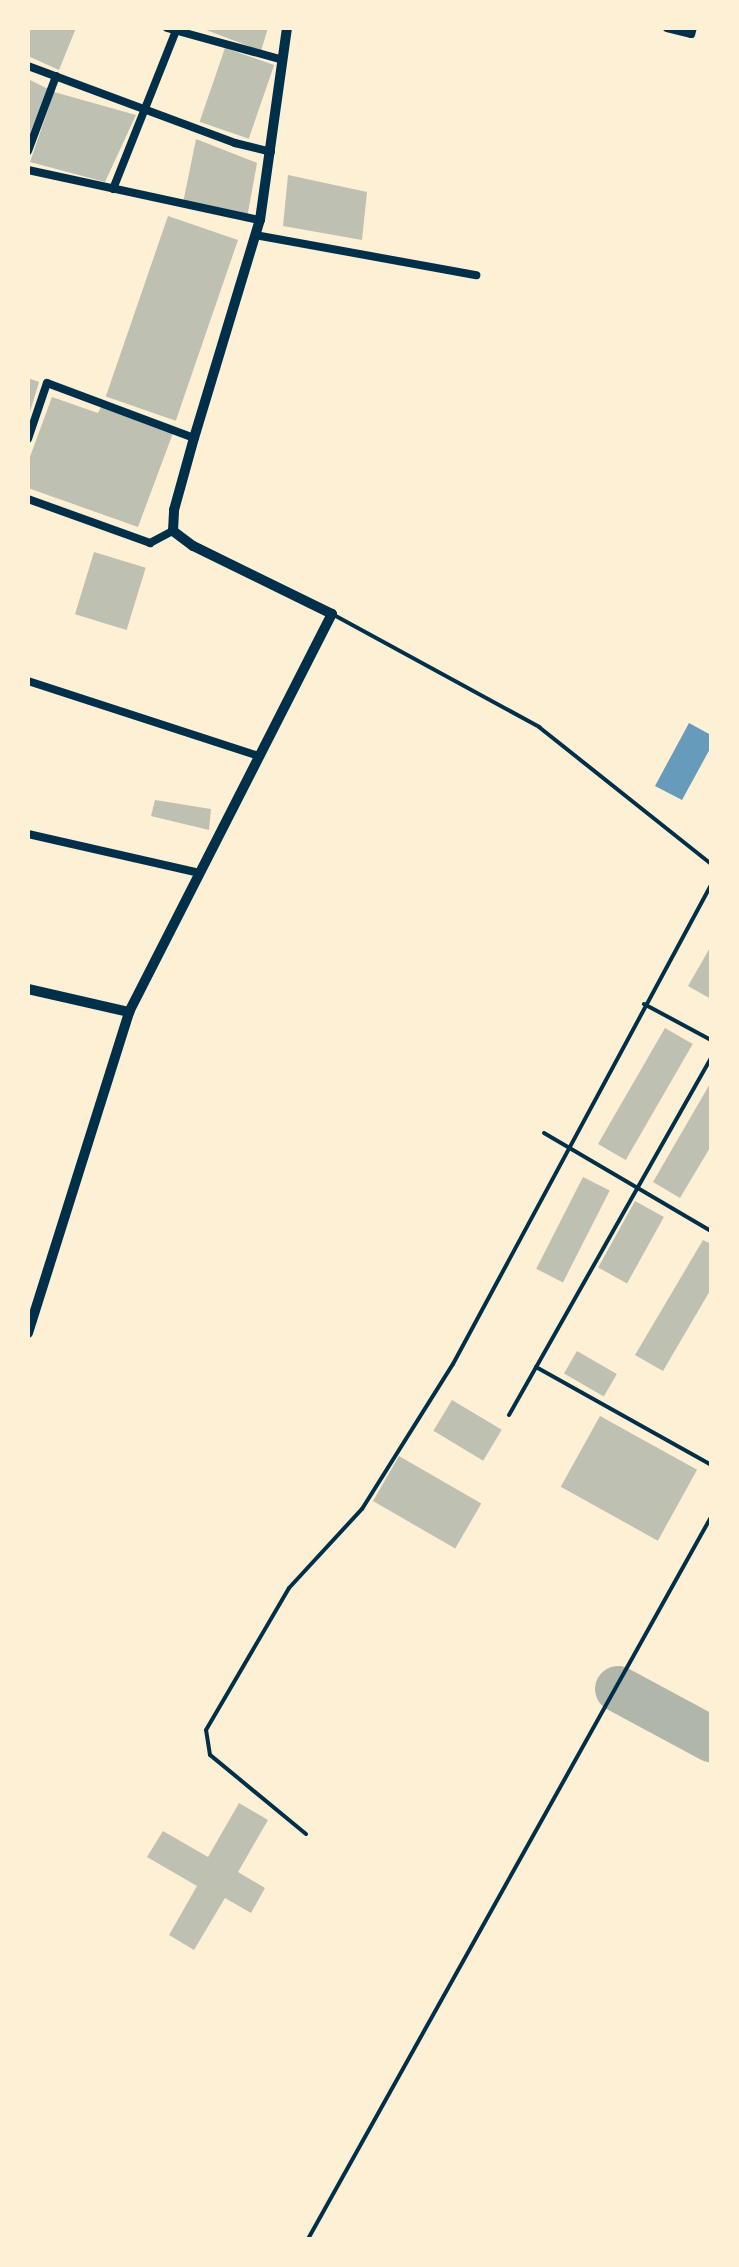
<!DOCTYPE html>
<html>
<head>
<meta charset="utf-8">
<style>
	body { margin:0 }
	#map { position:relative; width:739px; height:2267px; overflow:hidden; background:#fdf0d5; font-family:Raleway,sans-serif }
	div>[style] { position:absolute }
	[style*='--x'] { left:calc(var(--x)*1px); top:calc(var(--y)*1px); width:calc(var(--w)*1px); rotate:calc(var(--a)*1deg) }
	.water>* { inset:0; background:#669bbc }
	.taxiway>* { height:46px; margin:-23px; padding:0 23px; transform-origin:23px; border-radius:23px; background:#b1b6ab }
	.building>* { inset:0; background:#bec0b2; transform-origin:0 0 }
	.service>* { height:4px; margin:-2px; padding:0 2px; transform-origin:2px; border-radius:2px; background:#003049 }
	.minor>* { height:8px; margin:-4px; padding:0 4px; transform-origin:4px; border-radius:4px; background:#003049 }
	.tertiary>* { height:10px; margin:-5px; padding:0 5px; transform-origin:5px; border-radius:5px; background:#003049 }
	span { translate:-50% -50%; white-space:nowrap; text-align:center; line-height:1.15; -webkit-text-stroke:8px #fdf0d5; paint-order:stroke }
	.frame { position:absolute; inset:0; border:30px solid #fdf0d5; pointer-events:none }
</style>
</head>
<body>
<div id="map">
	<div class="water">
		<div style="clip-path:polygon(689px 723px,711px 735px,711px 747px,682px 800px,655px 786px)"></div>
	</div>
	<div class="taxiway">
		<div style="--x:618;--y:1689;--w:106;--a:28.3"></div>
	</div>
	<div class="building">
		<div style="clip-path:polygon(28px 28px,76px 28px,59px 70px,28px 56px)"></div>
		<div style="clip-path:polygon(201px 28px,268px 28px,261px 51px)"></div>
		<div style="left:225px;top:48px;width:52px;height:78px;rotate:19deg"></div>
		<div style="clip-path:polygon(28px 79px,48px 89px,28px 138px)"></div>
		<div style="clip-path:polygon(54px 92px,136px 115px,105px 182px,30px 162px)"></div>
		<div style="clip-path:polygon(196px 139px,257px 163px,247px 218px,183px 203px)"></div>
		<div style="clip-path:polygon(288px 175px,367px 192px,362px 240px,283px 226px)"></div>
		<div style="left:168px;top:216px;width:74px;height:191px;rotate:19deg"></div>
		<div style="clip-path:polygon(28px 378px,39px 382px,29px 415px,28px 415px)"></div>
		<div style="clip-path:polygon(52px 397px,98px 413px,101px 407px,173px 433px,138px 527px,28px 488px,28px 462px)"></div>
		<div style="left:94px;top:552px;width:54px;height:65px;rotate:17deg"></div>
		<div style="clip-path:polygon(155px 800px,211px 809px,209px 830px,151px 816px)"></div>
		<div style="clip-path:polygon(711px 946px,711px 999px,688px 986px)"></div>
		<div style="left:665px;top:1028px;width:32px;height:134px;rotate:30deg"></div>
		<div style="clip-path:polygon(711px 1082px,711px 1146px,680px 1198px,653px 1182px)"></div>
		<div style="left:583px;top:1177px;width:30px;height:103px;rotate:27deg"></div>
		<div style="left:635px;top:1201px;width:33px;height:76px;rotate:29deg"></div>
		<div style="clip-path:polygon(703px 1240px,711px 1244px,711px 1289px,663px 1371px,635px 1355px)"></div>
		<div style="left:577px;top:1351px;width:46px;height:26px;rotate:30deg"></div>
		<div style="left:452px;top:1400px;width:58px;height:36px;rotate:31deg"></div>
		<div style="left:600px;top:1416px;width:111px;height:81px;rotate:29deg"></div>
		<div style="left:399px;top:1456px;width:95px;height:52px;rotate:30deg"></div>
		<div style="clip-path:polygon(239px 1803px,268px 1820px,238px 1872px,265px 1888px,251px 1913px,225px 1898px,194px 1950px,169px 1935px,197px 1886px,147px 1857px,163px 1831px,208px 1857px)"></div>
	</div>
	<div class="service">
		<div style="--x:334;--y:615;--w:234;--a:28.6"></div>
		<div style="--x:539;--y:727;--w:220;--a:38.5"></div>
		<div style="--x:644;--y:1004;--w:76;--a:28.2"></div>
		<div style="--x:544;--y:1133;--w:194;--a:30.4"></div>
		<div style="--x:536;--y:1367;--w:201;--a:29.2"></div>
		<div style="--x:509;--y:1415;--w:410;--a:-60.5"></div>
		<div style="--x:306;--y:1834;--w:124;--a:-140.5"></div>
		<div style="--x:210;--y:1755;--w:25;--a:-99"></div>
		<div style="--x:206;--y:1730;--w:164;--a:-59.7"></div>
		<div style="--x:289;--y:1588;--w:108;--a:-47.3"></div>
		<div style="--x:362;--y:1509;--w:171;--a:-57.9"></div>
		<div style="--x:453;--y:1364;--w:544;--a:-61.69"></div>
		<div style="--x:308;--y:2239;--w:827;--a:-60.83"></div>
	</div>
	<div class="minor">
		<div style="--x:167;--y:28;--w:120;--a:15.4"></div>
		<div style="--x:667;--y:28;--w:25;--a:14"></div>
		<div style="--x:691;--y:34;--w:6;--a:-72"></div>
		<div style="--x:28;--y:66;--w:221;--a:20.4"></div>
		<div style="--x:235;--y:143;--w:37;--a:14"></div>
		<div style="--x:28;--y:151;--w:80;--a:-69.5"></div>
		<div style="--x:28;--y:170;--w:237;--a:12.2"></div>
		<div style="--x:113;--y:189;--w:170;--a:-68.3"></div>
		<div style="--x:255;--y:235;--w:225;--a:10.3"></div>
		<div style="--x:28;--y:439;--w:59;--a:-71.3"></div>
		<div style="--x:47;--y:383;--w:157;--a:20.5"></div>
		<div style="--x:28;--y:499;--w:130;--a:19.8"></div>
		<div style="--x:150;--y:543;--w:26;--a:-28"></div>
		<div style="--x:28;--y:681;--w:243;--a:18"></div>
		<div style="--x:28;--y:834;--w:176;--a:12.8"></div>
	</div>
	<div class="tertiary">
		<div style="--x:28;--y:989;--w:104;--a:12.8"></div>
		<div style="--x:28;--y:1333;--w:337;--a:-72.5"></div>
		<div style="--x:129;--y:1012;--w:447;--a:-63"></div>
		<div style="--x:332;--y:614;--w:155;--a:-153.9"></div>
		<div style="--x:193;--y:546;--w:25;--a:-143"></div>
		<div style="--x:173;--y:531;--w:21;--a:-87"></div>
		<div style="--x:174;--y:510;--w:75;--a:-74.5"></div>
		<div style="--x:194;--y:438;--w:228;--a:-73.2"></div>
		<div style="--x:260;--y:220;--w:194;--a:-82"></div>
	</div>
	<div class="frame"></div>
</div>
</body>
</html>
